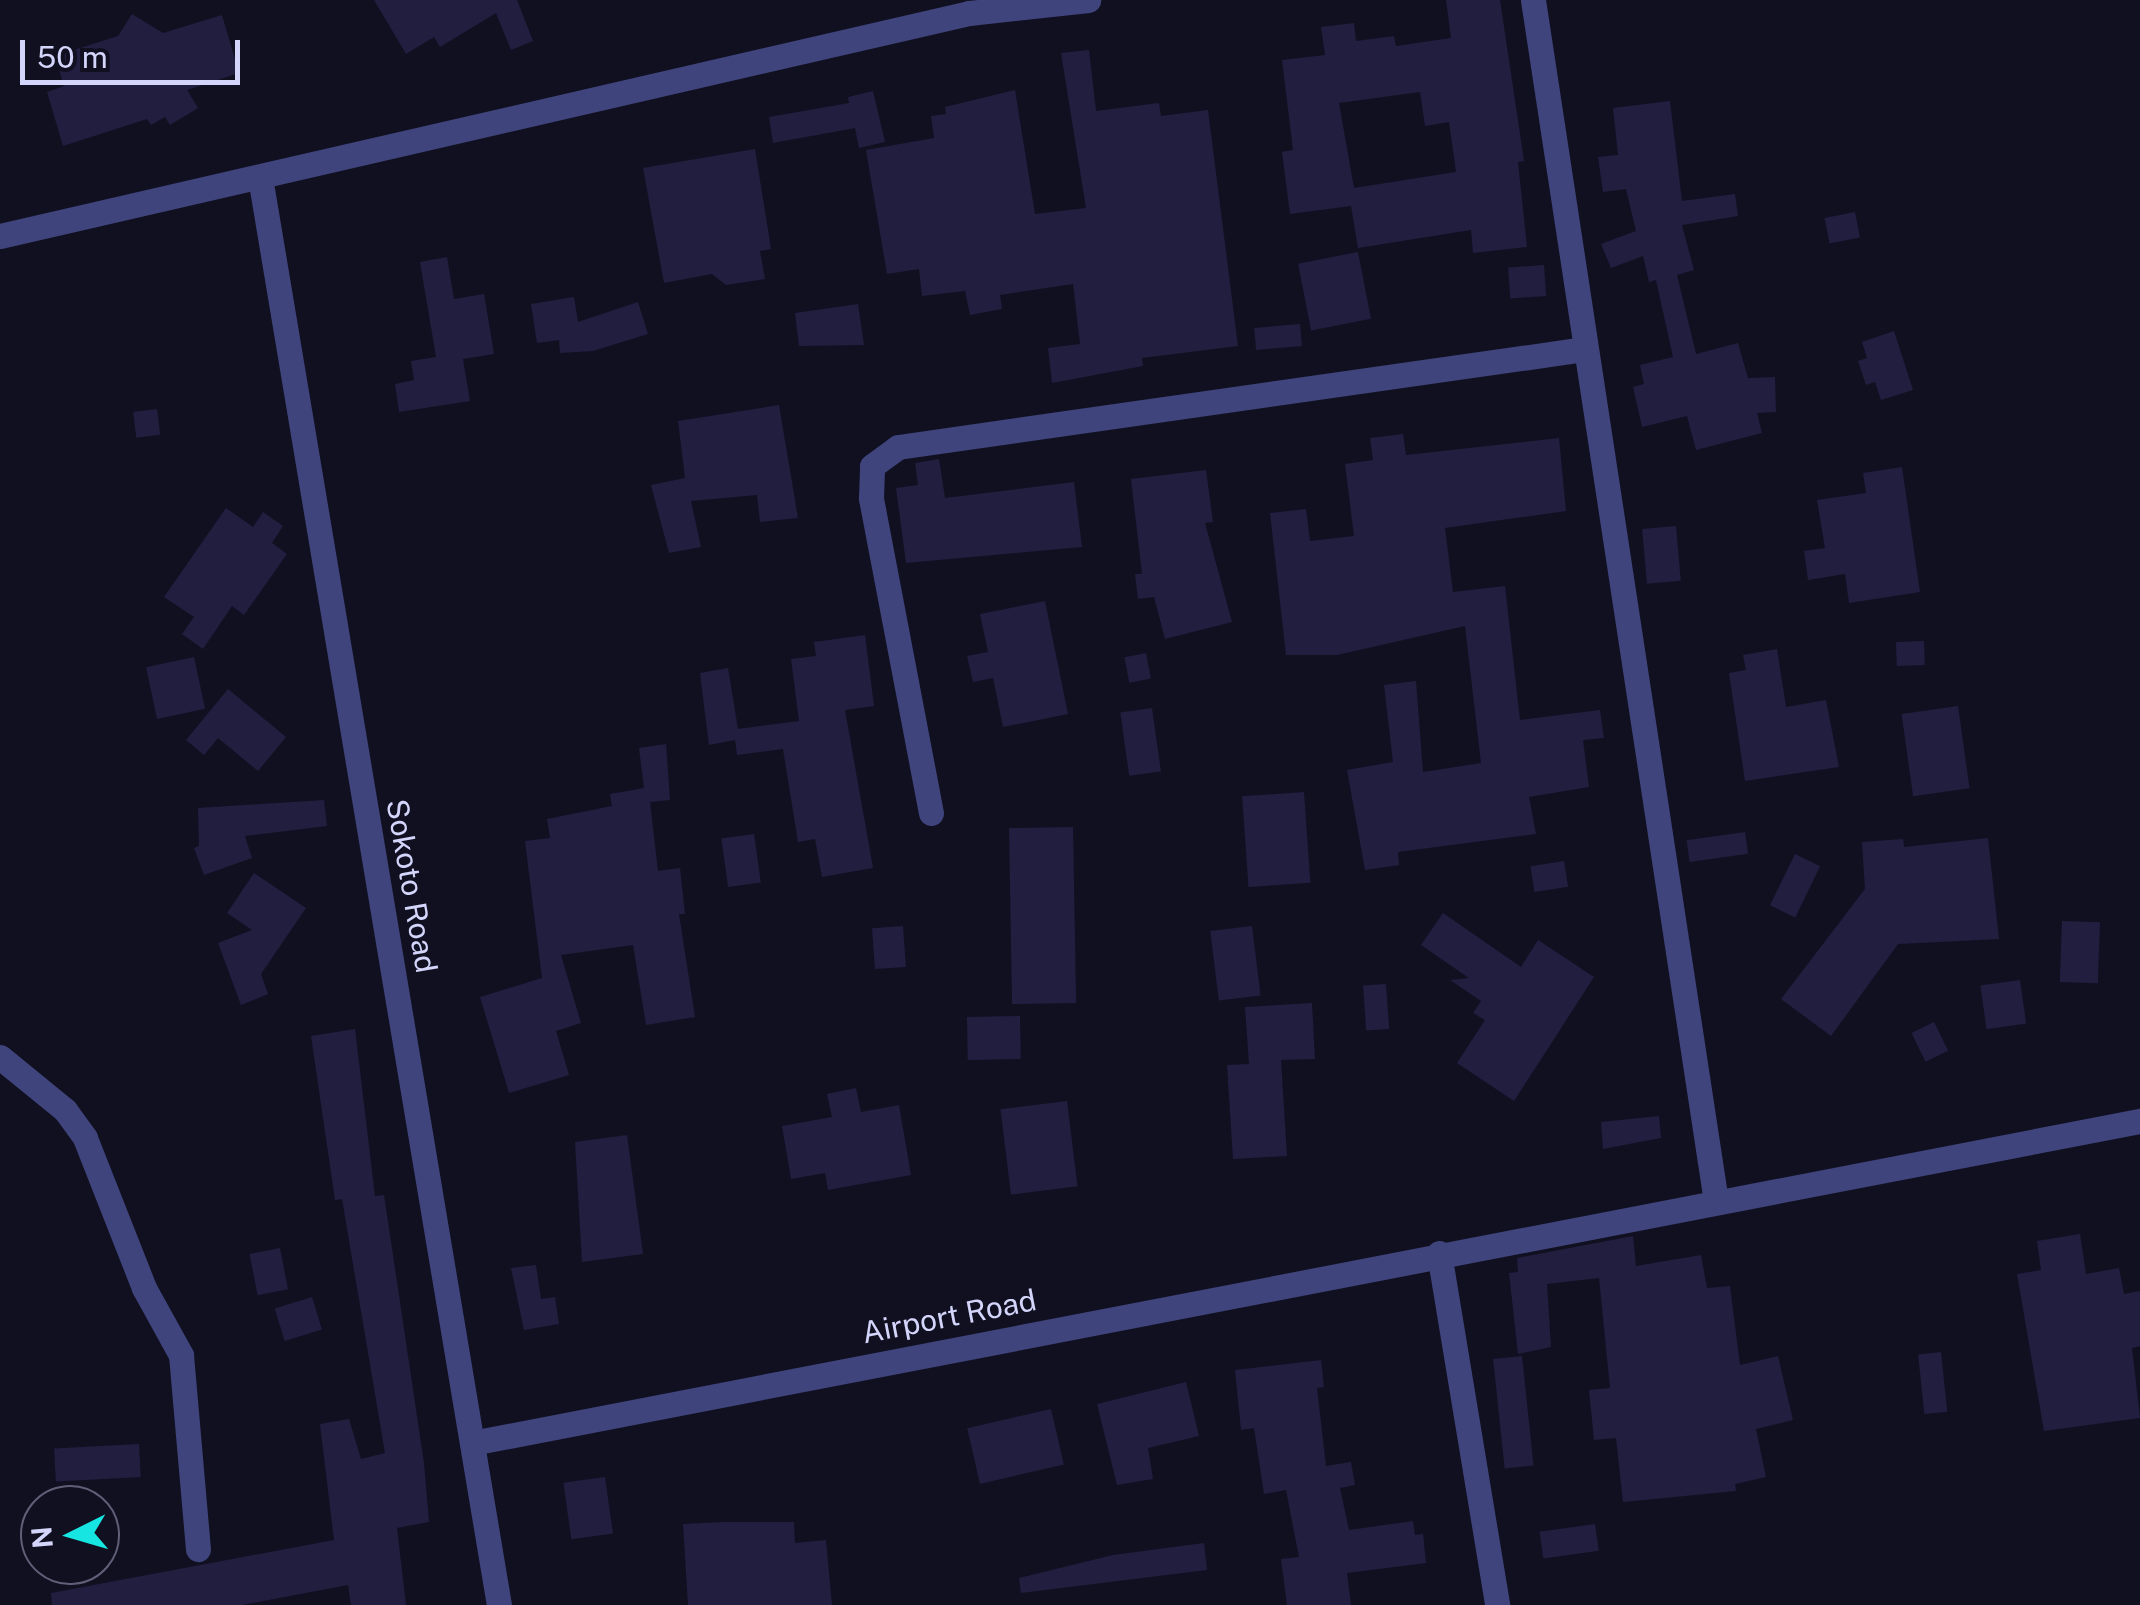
<!DOCTYPE html>
<html>
<head>
<meta charset="utf-8">
<style>
	body { margin:0 }
	#map { position:relative; width:2140px; height:1605px; overflow:hidden; background:#111021; font-family:"Public Sans",sans-serif }
	div>[style] { position:absolute }
	[style*='--x'] { left:calc(var(--x)*1px); top:calc(var(--y)*1px); width:calc(var(--w)*1px); rotate:calc(var(--a)*1deg) }
	.building>* { inset:0; background:#211e40; transform-origin:0 0 }
	.minor>* { height:25px; margin:-12.5px; padding:0 12.5px; transform-origin:12.5px; border-radius:12.5px; background:#3f447c }
	span { translate:-50% -50%; white-space:nowrap; text-align:center; line-height:1.15; -webkit-text-stroke:8px #111021; paint-order:stroke }
	.street-label { font-size:30px; color:#d4d5fb }
	.north { position:absolute; left:20px; top:1485px; width:100px; height:100px; box-sizing:border-box; background:#111021; border:2px solid #5f5f78; border-radius:50%; rotate:265deg; font-size:28px; font-weight:700; line-height:40px; text-align:center; color:#d4d5fb }
	.north::after { content:''; display:block; margin:auto; width:35px; height:45px; background:#17e5e1; clip-path:polygon(50% 0,100% 100%,50% 72%,0 100%) }
	.scale { position:absolute; left:20px; top:40px; width:220px; height:45px; box-sizing:border-box; border:5px solid #d4d5fb; border-top:0; padding-left:12px; font-size:30px; line-height:35px; white-space:nowrap; color:#d4d5fb; -webkit-text-stroke:8px #111021; paint-order:stroke }
</style>
</head>
<body>
<div id="map">
	<div class="building">
		<div style="clip-path:polygon(374px 0,517px 0,533px 41px,511px 50px,496px 13px,440px 47px,434px 37px,406px 54px)"></div>
		<div style="clip-path:polygon(evenodd,1446px 0,1500px 0,1524px 161px,1518px 162px,1527px 247px,1473px 253px,1471px 230px,1358px 248px,1351px 206px,1290px 214px,1282px 152px,1293px 150px,1282px 60px,1325px 55px,1321px 27px,1354px 23px,1356px 41px,1394px 36px,1396px 46px,1451px 38px,1446px 0,1420px 92px,1425px 126px,1449px 122px,1456px 172px,1354px 188px,1339px 103px,1420px 92px)"></div>
		<div style="clip-path:polygon(132px 14px,163px 33px,222px 15px,239px 73px,187px 90px,198px 108px,170px 125px,165px 117px,151px 125px,147px 119px,63px 146px,47px 92px,64px 86px,55px 56px,118px 36px)"></div>
		<div style="clip-path:polygon(1089px 50px,1096px 111px,1159px 103px,1161px 116px,1208px 110px,1238px 346px,1142px 358px,1143px 366px,1052px 383px,1048px 348px,1080px 344px,1073px 284px,1000px 295px,1002px 309px,970px 315px,965px 291px,922px 296px,919px 269px,887px 274px,866px 150px,934px 138px,931px 116px,946px 114px,945px 107px,1015px 90px,1035px 214px,1086px 208px,1061px 53px)"></div>
		<div style="clip-path:polygon(873px 91px,885px 142px,859px 148px,855px 128px,773px 143px,769px 117px,849px 103px,848px 97px)"></div>
		<div style="clip-path:polygon(1670px 101px,1682px 201px,1735px 194px,1738px 216px,1682px 225px,1694px 270px,1677px 275px,1696px 354px,1738px 343px,1748px 378px,1775px 377px,1776px 412px,1757px 413px,1762px 433px,1696px 450px,1687px 416px,1642px 427px,1633px 387px,1644px 384px,1640px 365px,1673px 357px,1656px 280px,1649px 282px,1643px 256px,1611px 268px,1601px 244px,1636px 231px,1626px 189px,1603px 192px,1598px 157px,1618px 155px,1613px 108px)"></div>
		<div style="clip-path:polygon(755px 149px,771px 249px,760px 251px,765px 279px,726px 285px,712px 274px,664px 283px,643px 168px)"></div>
		<div style="left:1855px;top:212px;width:26px;height:31px;rotate:79deg"></div>
		<div style="left:1358px;top:252px;width:68px;height:61px;rotate:79deg"></div>
		<div style="clip-path:polygon(447px 257px,454px 299px,484px 294px,494px 354px,463px 359px,470px 401px,399px 412px,395px 384px,414px 380px,411px 361px,436px 357px,420px 262px)"></div>
		<div style="left:1544px;top:265px;width:31px;height:36px;rotate:86deg"></div>
		<div style="clip-path:polygon(574px 297px,578px 322px,638px 302px,648px 334px,593px 351px,560px 353px,559px 340px,537px 343px,531px 304px)"></div>
		<div style="clip-path:polygon(858px 304px,864px 345px,799px 346px,795px 313px)"></div>
		<div style="left:1300px;top:324px;width:22px;height:46px;rotate:85deg"></div>
		<div style="clip-path:polygon(1894px 331px,1913px 390px,1881px 400px,1875px 382px,1866px 385px,1858px 361px,1867px 358px,1862px 342px)"></div>
		<div style="clip-path:polygon(779px 405px,798px 518px,760px 522px,757px 495px,691px 501px,701px 547px,669px 553px,651px 485px,685px 478px,678px 421px)"></div>
		<div style="left:157px;top:409px;width:26px;height:24px;rotate:83deg"></div>
		<div style="clip-path:polygon(1403px 434px,1406px 455px,1559px 438px,1566px 511px,1445px 528px,1453px 592px,1505px 586px,1520px 720px,1600px 710px,1604px 738px,1583px 740px,1589px 787px,1529px 797px,1536px 834px,1398px 852px,1399px 865px,1365px 870px,1347px 770px,1393px 762px,1384px 685px,1416px 681px,1423px 772px,1481px 763px,1465px 626px,1337px 655px,1286px 655px,1270px 513px,1306px 509px,1310px 541px,1354px 536px,1345px 464px,1373px 460px,1370px 438px)"></div>
		<div style="clip-path:polygon(939px 459px,945px 498px,1074px 482px,1082px 547px,906px 563px,896px 488px,918px 485px,915px 463px)"></div>
		<div style="clip-path:polygon(1902px 467px,1920px 592px,1849px 603px,1845px 574px,1808px 580px,1804px 551px,1825px 548px,1817px 500px,1866px 493px,1863px 473px)"></div>
		<div style="clip-path:polygon(1206px 470px,1213px 522px,1205px 523px,1232px 622px,1165px 639px,1154px 597px,1138px 599px,1135px 574px,1142px 574px,1131px 479px)"></div>
		<div style="clip-path:polygon(226px 508px,253px 527px,263px 512px,283px 526px,272px 543px,287px 554px,244px 615px,232px 606px,203px 649px,182px 634px,194px 617px,164px 597px)"></div>
		<div style="left:1676px;top:526px;width:55px;height:34px;rotate:85deg"></div>
		<div style="clip-path:polygon(1045px 601px,1068px 714px,1003px 727px,993px 678px,973px 682px,967px 656px,988px 652px,980px 614px)"></div>
		<div style="clip-path:polygon(865px 635px,874px 706px,845px 710px,873px 868px,822px 877px,815px 839px,798px 842px,783px 749px,737px 755px,735px 740px,709px 745px,700px 673px,728px 668px,738px 729px,799px 721px,791px 659px,816px 656px,814px 642px)"></div>
		<div style="left:1924px;top:641px;width:24px;height:28px;rotate:88deg"></div>
		<div style="clip-path:polygon(1777px 649px,1786px 707px,1826px 700px,1839px 767px,1745px 781px,1729px 673px,1746px 670px,1743px 655px)"></div>
		<div style="left:1146px;top:653px;width:26px;height:22px;rotate:79deg"></div>
		<div style="left:194px;top:657px;width:53px;height:49px;rotate:78deg"></div>
		<div style="clip-path:polygon(228px 689px,286px 737px,258px 771px,218px 738px,204px 755px,186px 740px)"></div>
		<div style="left:1958px;top:706px;width:83px;height:57px;rotate:82deg"></div>
		<div style="left:1152px;top:708px;width:64px;height:32px;rotate:82deg"></div>
		<div style="clip-path:polygon(666px 744px,670px 800px,650px 802px,658px 871px,680px 868px,685px 914px,679px 914px,695px 1017px,646px 1025px,633px 945px,561px 955px,581px 1023px,556px 1031px,569px 1075px,509px 1093px,480px 997px,542px 978px,525px 841px,550px 838px,547px 819px,612px 806px,610px 794px,644px 788px,639px 748px)"></div>
		<div style="left:1304px;top:792px;width:91px;height:62px;rotate:86deg"></div>
		<div style="clip-path:polygon(324px 800px,327px 826px,245px 836px,252px 858px,204px 875px,194px 848px,199px 846px,198px 808px)"></div>
		<div style="left:1073px;top:827px;width:176px;height:64px;rotate:89deg"></div>
		<div style="left:1745px;top:832px;width:22px;height:59px;rotate:82deg"></div>
		<div style="left:754px;top:834px;width:49px;height:33px;rotate:82deg"></div>
		<div style="clip-path:polygon(1988px 838px,1999px 939px,1898px 944px,1831px 1036px,1781px 999px,1865px 889px,1862px 842px,1903px 839px,1904px 847px)"></div>
		<div style="left:1795px;top:854px;width:28px;height:57px;rotate:26deg"></div>
		<div style="left:1564px;top:861px;width:26px;height:34px;rotate:81deg"></div>
		<div style="clip-path:polygon(254px 873px,306px 908px,261px 974px,268px 994px,241px 1005px,218px 943px,252px 930px,227px 913px)"></div>
		<div style="clip-path:polygon(1443px 913px,1521px 967px,1538px 940px,1594px 977px,1514px 1101px,1457px 1063px,1485px 1020px,1473px 1013px,1481px 1001px,1450px 980px,1469px 978px,1421px 945px)"></div>
		<div style="left:2062px;top:921px;width:38px;height:61px;rotate:2deg"></div>
		<div style="left:903px;top:926px;width:41px;height:31px;rotate:86deg"></div>
		<div style="left:1252px;top:926px;width:70px;height:42px;rotate:83deg"></div>
		<div style="left:2020px;top:980px;width:44px;height:40px;rotate:82deg"></div>
		<div style="left:1386px;top:984px;width:45px;height:23px;rotate:86deg"></div>
		<div style="clip-path:polygon(1312px 1003px,1315px 1059px,1281px 1060px,1287px 1156px,1233px 1159px,1227px 1065px,1249px 1064px,1245px 1007px)"></div>
		<div style="left:1020px;top:1016px;width:43px;height:53px;rotate:89deg"></div>
		<div style="left:1934px;top:1022px;width:32px;height:25px;rotate:64deg"></div>
		<div style="clip-path:polygon(355px 1029px,375px 1196px,384px 1195px,424px 1463px,429px 1522px,397px 1528px,406px 1605px,351px 1605px,348px 1585px,242px 1605px,52px 1605px,51px 1593px,334px 1540px,320px 1424px,349px 1419px,361px 1459px,385px 1453px,342px 1199px,335px 1200px,311px 1036px)"></div>
		<div style="clip-path:polygon(856px 1088px,861px 1112px,899px 1105px,911px 1175px,828px 1190px,825px 1173px,791px 1179px,782px 1126px,832px 1117px,827px 1094px)"></div>
		<div style="left:1067px;top:1101px;width:86px;height:67px;rotate:83deg"></div>
		<div style="clip-path:polygon(1659px 1116px,1661px 1138px,1603px 1149px,1601px 1122px)"></div>
		<div style="clip-path:polygon(627px 1135px,643px 1254px,582px 1262px,575px 1142px)"></div>
		<div style="clip-path:polygon(2080px 1234px,2086px 1274px,2119px 1268px,2124px 1294px,2140px 1291px,2140px 1346px,2132px 1348px,2140px 1418px,2044px 1431px,2017px 1274px,2041px 1270px,2037px 1241px)"></div>
		<div style="clip-path:polygon(1633px 1236px,1636px 1266px,1701px 1255px,1707px 1288px,1730px 1286px,1740px 1365px,1778px 1356px,1793px 1420px,1756px 1429px,1766px 1477px,1735px 1484px,1736px 1491px,1623px 1502px,1616px 1438px,1594px 1440px,1589px 1390px,1610px 1388px,1599px 1278px,1547px 1284px,1551px 1347px,1518px 1354px,1509px 1273px,1518px 1272px,1517px 1258px)"></div>
		<div style="left:280px;top:1248px;width:42px;height:31px;rotate:79deg"></div>
		<div style="clip-path:polygon(536px 1265px,541px 1299px,555px 1297px,559px 1324px,524px 1330px,511px 1268px)"></div>
		<div style="left:312px;top:1297px;width:34px;height:39px;rotate:73deg"></div>
		<div style="left:1941px;top:1352px;width:60px;height:23px;rotate:84deg"></div>
		<div style="left:1522px;top:1356px;width:110px;height:29px;rotate:84deg"></div>
		<div style="clip-path:polygon(1321px 1360px,1324px 1387px,1317px 1388px,1326px 1466px,1351px 1462px,1355px 1485px,1340px 1488px,1349px 1530px,1413px 1521px,1415px 1535px,1423px 1534px,1426px 1563px,1347px 1573px,1351px 1605px,1287px 1605px,1281px 1559px,1299px 1557px,1286px 1490px,1264px 1494px,1254px 1428px,1241px 1430px,1235px 1370px)"></div>
		<div style="clip-path:polygon(1186px 1382px,1199px 1436px,1148px 1448px,1153px 1479px,1117px 1485px,1097px 1404px)"></div>
		<div style="left:1051px;top:1409px;width:57px;height:86px;rotate:77deg"></div>
		<div style="left:139px;top:1444px;width:33px;height:85px;rotate:87deg"></div>
		<div style="left:605px;top:1477px;width:57px;height:42px;rotate:82deg"></div>
		<div style="clip-path:polygon(725px 1522px,794px 1522px,795px 1543px,826px 1540px,832px 1605px,688px 1605px,683px 1524px)"></div>
		<div style="left:1595px;top:1524px;width:27px;height:56px;rotate:82deg"></div>
		<div style="clip-path:polygon(1204px 1543px,1207px 1570px,1021px 1593px,1019px 1578px,1113px 1555px)"></div>
	</div>
	<div class="minor">
		<div style="--x:1533;--y:0;--w:1215;--a:81.34"></div>
		<div style="--x:260;--y:177;--w:1448;--a:80.5"></div>
		<div style="--x:0;--y:236;--w:994;--a:-12.96"></div>
		<div style="--x:969;--y:13;--w:120;--a:-6.2"></div>
		<div style="--x:931;--y:813;--w:321;--a:-100.8"></div>
		<div style="--x:871;--y:498;--w:32;--a:-88"></div>
		<div style="--x:872;--y:466;--w:32;--a:-36"></div>
		<div style="--x:898;--y:447;--w:694;--a:-8.12"></div>
		<div style="--x:0;--y:1057;--w:84;--a:39.2"></div>
		<div style="--x:65;--y:1110;--w:34;--a:54"></div>
		<div style="--x:85;--y:1138;--w:161;--a:68.5"></div>
		<div style="--x:144;--y:1288;--w:77;--a:61.1"></div>
		<div style="--x:181;--y:1355;--w:195;--a:85"></div>
		<div style="--x:1439;--y:1253;--w:357;--a:80.6"></div>
		<div style="--x:472;--y:1443;--w:1699;--a:-10.93"></div>
	</div>
	<div class="street-label">
		<span style="left:412px;top:886px;rotate:80deg">Sokoto Road</span>
		<span style="left:949px;top:1316px;rotate:-11deg">Airport Road</span>
	</div>
	<div class="north">N</div>
	<div class="scale">50 m</div>
</div>
</body>
</html>
